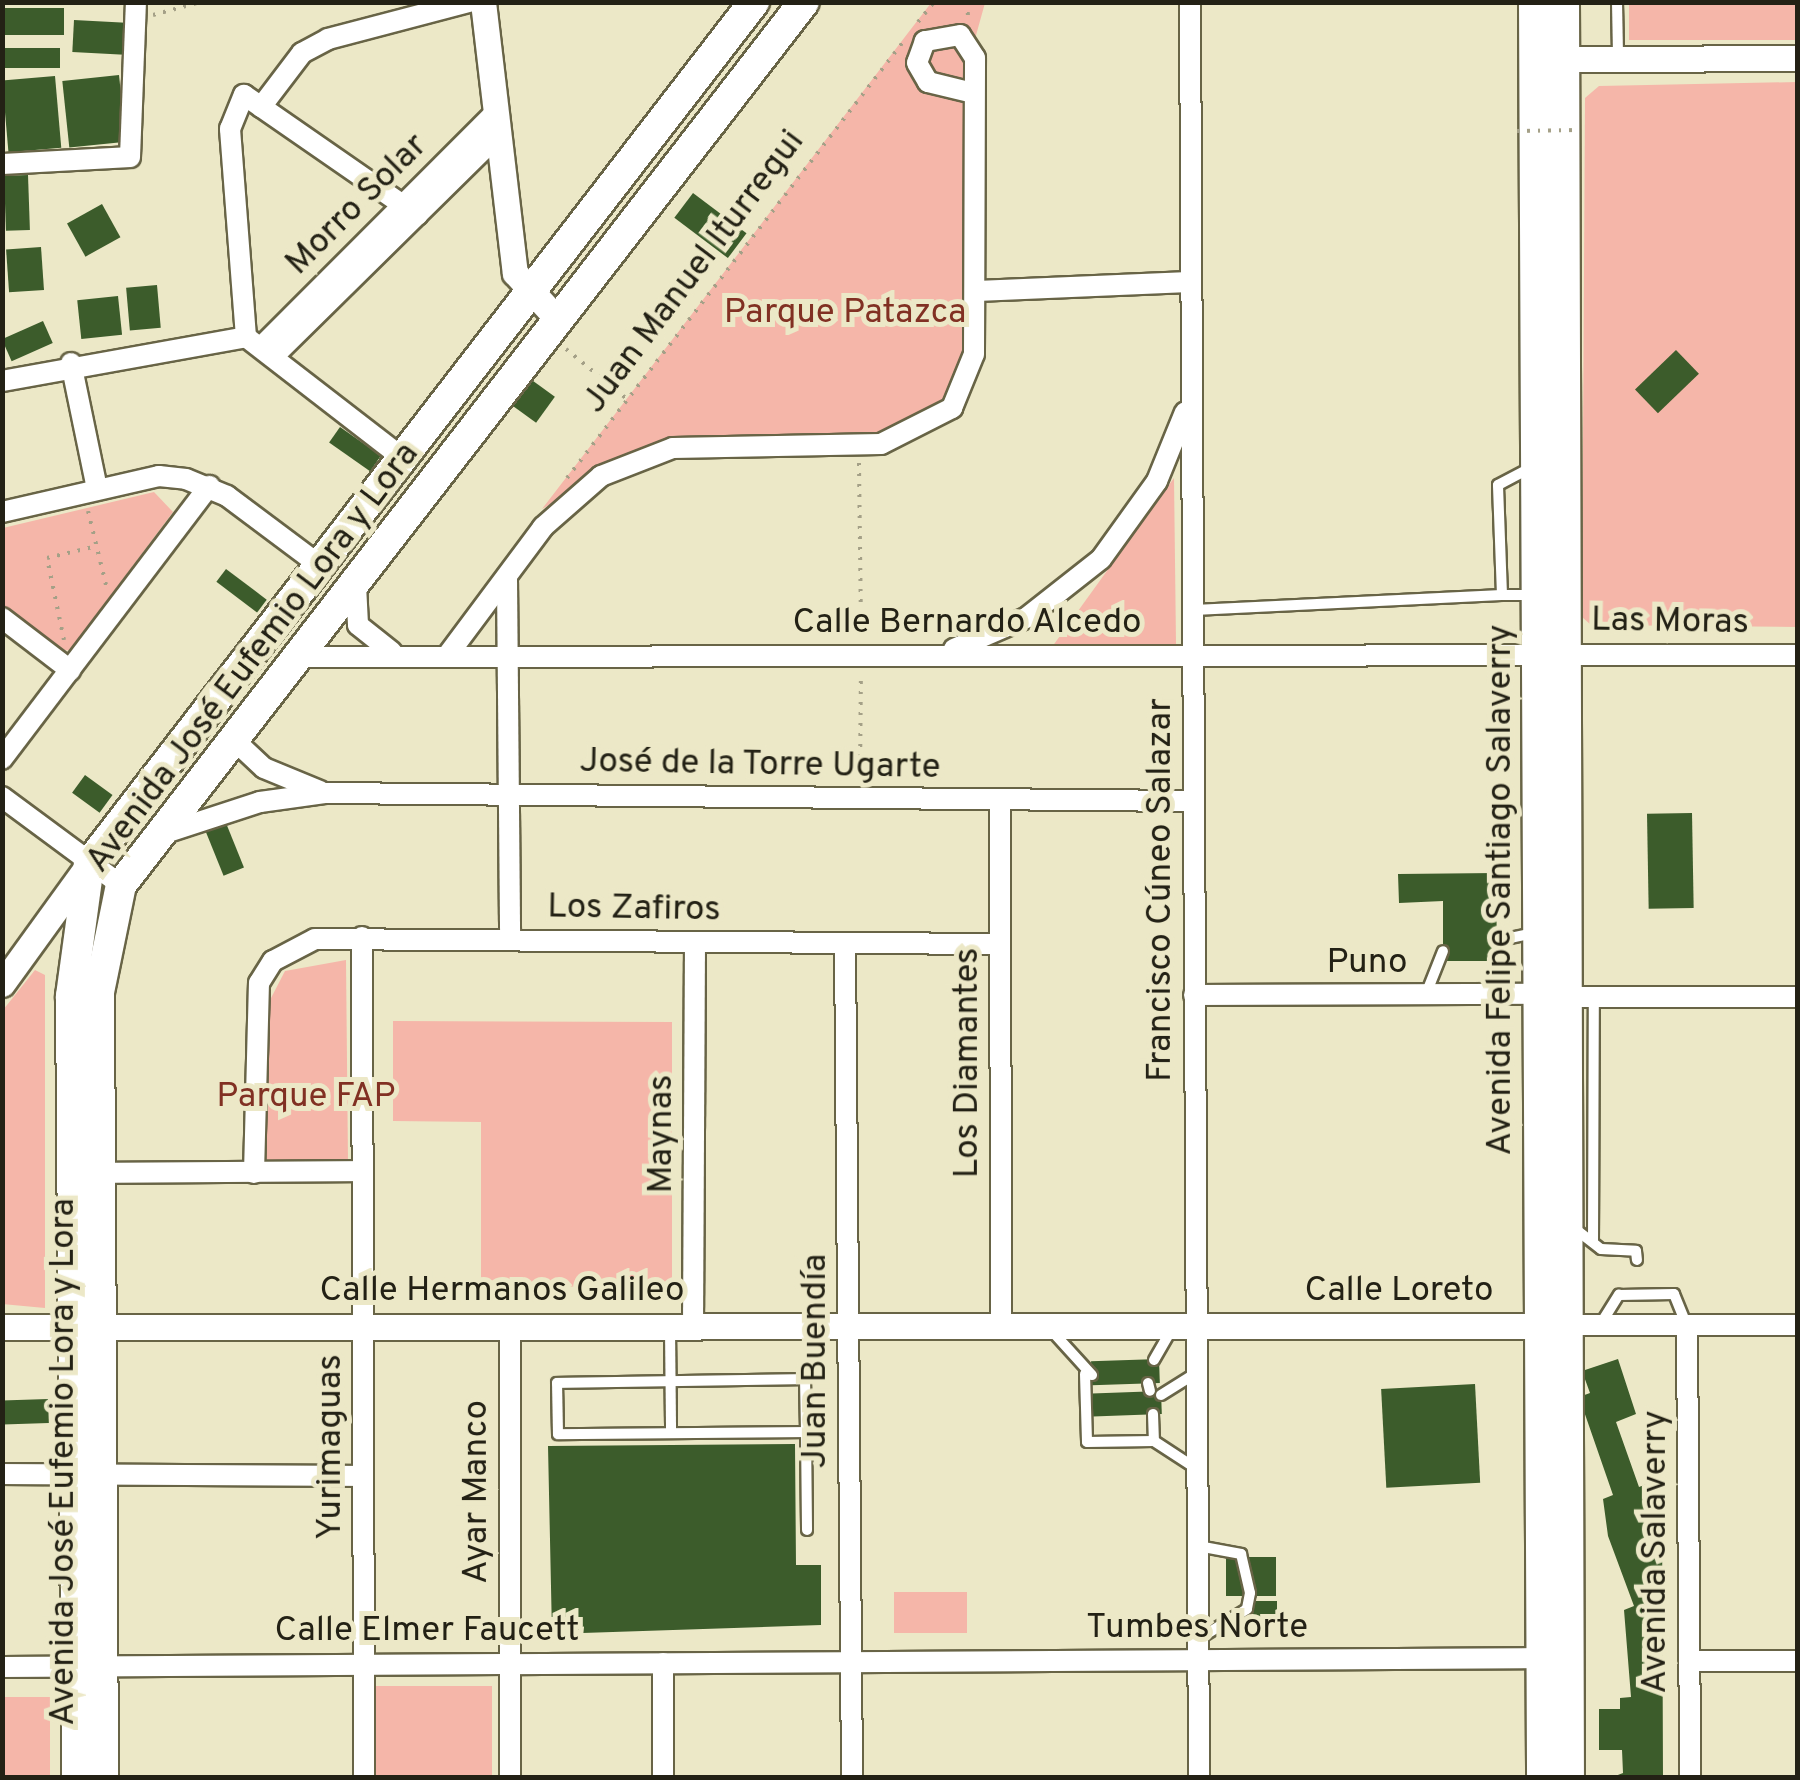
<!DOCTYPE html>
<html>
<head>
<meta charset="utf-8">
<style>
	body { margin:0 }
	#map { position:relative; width:1800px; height:1780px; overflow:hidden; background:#ece8c7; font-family:Overpass,sans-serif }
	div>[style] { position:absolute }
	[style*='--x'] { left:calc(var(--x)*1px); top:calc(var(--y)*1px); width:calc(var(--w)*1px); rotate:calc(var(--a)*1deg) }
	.green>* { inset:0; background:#f5b6a9; transform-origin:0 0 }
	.building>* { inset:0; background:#3c5c2b; transform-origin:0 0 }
	.path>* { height:4px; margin-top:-2px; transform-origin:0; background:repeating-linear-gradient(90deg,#a4a087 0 2.5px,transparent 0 10.5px) }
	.roads { filter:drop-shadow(2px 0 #686446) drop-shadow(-2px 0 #686446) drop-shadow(0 2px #686446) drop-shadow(0 -2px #686446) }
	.service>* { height:10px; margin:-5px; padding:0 5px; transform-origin:5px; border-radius:5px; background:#fff }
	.minor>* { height:20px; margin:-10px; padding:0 10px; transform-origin:10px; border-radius:10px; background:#fff }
	.tertiary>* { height:25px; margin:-12.5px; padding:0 12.5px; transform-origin:12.5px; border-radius:12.5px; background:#fff }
	.secondary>* { height:30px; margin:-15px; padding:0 15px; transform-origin:15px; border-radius:15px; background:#fff }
	.primary>* { height:32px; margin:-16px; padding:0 16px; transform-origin:16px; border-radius:16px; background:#fff }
	.path-bridge>* { height:4px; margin-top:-2px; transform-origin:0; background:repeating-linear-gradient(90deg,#a4a087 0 2.5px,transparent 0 10.5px) }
	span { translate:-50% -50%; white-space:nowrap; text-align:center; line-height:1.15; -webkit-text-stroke:10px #ece8c7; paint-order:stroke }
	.street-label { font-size:35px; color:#232115 }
	.park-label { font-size:35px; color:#813023 }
	.frame { position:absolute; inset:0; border:5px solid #232115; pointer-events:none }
</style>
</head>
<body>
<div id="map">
	<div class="green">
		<div style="clip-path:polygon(931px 3px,985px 3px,968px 64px,968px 343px,946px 398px,893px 433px,656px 442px,542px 509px)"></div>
		<div style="left:1629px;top:3px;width:168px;height:37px"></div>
		<div style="clip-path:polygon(1797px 82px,1797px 627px,1591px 625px,1582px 617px,1585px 98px,1599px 86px)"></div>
		<div style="clip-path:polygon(1174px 478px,1176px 644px,1052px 647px)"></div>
		<div style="clip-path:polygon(154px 492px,173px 512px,70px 650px,56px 651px,3px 611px,3px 528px)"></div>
		<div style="clip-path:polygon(346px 960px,348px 1161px,265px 1163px,270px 1000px,285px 971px)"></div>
		<div style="clip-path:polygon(35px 970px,45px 975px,45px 1308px,2px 1304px,3px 1010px)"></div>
		<div style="clip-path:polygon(393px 1021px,672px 1022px,672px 1287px,481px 1286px,481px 1122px,393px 1121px)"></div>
		<div style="left:894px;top:1592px;width:73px;height:41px"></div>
		<div style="left:492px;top:1686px;width:91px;height:116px;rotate:90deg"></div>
		<div style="left:3px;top:1697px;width:47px;height:80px"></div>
	</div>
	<div class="building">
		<div style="left:2px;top:8px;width:62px;height:27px"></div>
		<div style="left:74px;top:20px;width:52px;height:32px;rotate:3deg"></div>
		<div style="left:2px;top:48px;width:58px;height:20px"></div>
		<div style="left:119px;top:75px;width:67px;height:57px;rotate:84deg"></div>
		<div style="left:55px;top:76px;width:72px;height:53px;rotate:85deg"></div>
		<div style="left:28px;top:175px;width:55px;height:24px;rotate:88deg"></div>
		<div style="left:693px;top:193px;width:67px;height:31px;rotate:37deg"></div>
		<div style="left:102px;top:204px;width:38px;height:40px;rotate:61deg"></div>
		<div style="left:41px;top:247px;width:43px;height:35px;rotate:86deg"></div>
		<div style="left:157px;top:285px;width:43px;height:31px;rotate:85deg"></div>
		<div style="left:118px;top:296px;width:39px;height:41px;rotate:84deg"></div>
		<div style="left:43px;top:321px;width:24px;height:45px;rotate:66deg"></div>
		<div style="left:1676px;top:350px;width:33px;height:57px;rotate:46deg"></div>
		<div style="left:529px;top:378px;width:32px;height:32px;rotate:36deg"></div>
		<div style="left:340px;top:427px;width:50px;height:19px;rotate:35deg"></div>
		<div style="left:226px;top:569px;width:51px;height:16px;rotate:37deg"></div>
		<div style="left:85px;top:775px;width:34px;height:22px;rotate:36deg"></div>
		<div style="left:1692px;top:813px;width:95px;height:45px;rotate:89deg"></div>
		<div style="left:226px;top:823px;width:48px;height:22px;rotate:68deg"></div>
		<div style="clip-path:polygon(1496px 873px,1497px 961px,1443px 961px,1443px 901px,1399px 903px,1398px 874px)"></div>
		<div style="left:1159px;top:1359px;width:24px;height:68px;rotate:88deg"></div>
		<div style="clip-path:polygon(1618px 1359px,1636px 1414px,1616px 1422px,1639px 1487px,1657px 1480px,1662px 1496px,1663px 1778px,1610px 1778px,1623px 1773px,1622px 1750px,1599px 1750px,1599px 1709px,1620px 1709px,1620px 1698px,1631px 1697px,1624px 1610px,1634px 1606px,1608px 1536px,1603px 1499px,1613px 1495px,1579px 1397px,1590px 1393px,1582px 1371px)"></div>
		<div style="left:1475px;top:1384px;width:99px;height:94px;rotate:87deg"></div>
		<div style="left:1161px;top:1391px;width:23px;height:69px;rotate:88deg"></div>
		<div style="left:48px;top:1399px;width:24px;height:46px;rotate:88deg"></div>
		<div style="clip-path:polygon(795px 1444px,796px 1565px,821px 1565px,821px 1625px,552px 1634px,548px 1446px)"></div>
		<div style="left:1226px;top:1557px;width:50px;height:39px"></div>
		<div style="left:1277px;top:1601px;width:21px;height:24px;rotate:90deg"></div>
	</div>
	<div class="path">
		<div style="--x:967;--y:2;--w:15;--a:86"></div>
		<div style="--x:153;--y:15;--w:50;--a:-15.2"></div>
		<div style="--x:918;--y:22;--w:26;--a:-51"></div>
		<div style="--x:566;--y:349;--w:80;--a:39.4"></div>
		<div style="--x:859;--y:463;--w:175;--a:89.3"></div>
		<div style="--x:567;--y:478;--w:550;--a:-52.38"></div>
		<div style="--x:88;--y:511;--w:80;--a:76.3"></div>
		<div style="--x:64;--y:640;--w:84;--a:-101.7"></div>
		<div style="--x:47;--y:558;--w:51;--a:-13.5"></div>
		<div style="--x:860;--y:778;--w:105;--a:-89.5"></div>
	</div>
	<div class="roads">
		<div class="service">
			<div style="--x:1617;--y:2;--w:54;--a:88.9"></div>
			<div style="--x:1533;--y:595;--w:31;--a:180"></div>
			<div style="--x:1502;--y:595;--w:110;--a:-92.1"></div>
			<div style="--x:1498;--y:485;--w:41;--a:-27.8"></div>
			<div style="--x:1194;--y:610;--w:308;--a:-2.8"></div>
			<div style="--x:1496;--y:941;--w:38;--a:-12"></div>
			<div style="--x:1426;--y:994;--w:46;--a:-68.4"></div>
			<div style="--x:1574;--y:1228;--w:34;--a:38"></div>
			<div style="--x:1601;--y:1249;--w:35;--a:3"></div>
			<div style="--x:1636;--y:1251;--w:9;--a:84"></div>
			<div style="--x:1593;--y:1242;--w:245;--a:-89.8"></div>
			<div style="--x:1600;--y:1325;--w:36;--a:-58"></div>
			<div style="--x:1619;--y:1295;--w:55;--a:-1"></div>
			<div style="--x:1674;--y:1294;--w:32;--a:68"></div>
			<div style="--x:670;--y:1329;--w:104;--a:89.4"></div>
			<div style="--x:1051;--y:1330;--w:61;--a:47.7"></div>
			<div style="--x:1154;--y:1360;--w:34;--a:-60"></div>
			<div style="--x:1085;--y:1374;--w:68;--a:88.3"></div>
			<div style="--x:1087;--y:1442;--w:67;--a:-0.9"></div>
			<div style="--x:1148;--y:1383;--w:8;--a:76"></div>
			<div style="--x:1161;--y:1395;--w:40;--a:-32"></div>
			<div style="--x:1153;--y:1414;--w:27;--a:88"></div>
			<div style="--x:1154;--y:1441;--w:51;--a:33.1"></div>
			<div style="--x:806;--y:1432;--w:248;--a:179.5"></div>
			<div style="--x:558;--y:1434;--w:51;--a:-91.1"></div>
			<div style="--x:557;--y:1383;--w:248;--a:-0.9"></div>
			<div style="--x:805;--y:1379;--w:53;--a:88.9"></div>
			<div style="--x:806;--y:1432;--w:98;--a:89.4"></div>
			<div style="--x:1198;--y:1546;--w:44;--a:10.5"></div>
			<div style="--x:1241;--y:1554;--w:40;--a:77"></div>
			<div style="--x:1250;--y:1593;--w:16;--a:101"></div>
			<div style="--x:1247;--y:1609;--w:55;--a:148.3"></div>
		</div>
		<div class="minor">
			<div style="--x:1190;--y:2;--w:1776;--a:89.71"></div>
			<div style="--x:261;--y:107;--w:68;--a:-52.8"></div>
			<div style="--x:302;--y:53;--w:30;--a:-28"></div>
			<div style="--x:328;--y:39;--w:146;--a:-14.7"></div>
			<div style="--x:2;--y:164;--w:128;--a:-3.1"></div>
			<div style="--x:130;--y:157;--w:155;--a:-87.8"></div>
			<div style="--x:975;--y:291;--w:216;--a:-2.4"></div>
			<div style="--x:246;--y:337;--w:209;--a:-94.4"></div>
			<div style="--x:230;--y:129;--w:37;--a:-68"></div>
			<div style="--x:244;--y:95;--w:211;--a:34.7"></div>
			<div style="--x:265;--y:343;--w:325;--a:-45"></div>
			<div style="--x:277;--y:353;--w:310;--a:-44.6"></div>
			<div style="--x:71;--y:363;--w:128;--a:78.3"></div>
			<div style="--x:2;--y:381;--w:248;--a:-10.2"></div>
			<div style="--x:246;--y:337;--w:201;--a:37.7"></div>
			<div style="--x:2;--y:512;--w:161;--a:-12.9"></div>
			<div style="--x:159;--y:476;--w:27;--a:6"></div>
			<div style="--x:186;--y:479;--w:44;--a:22.5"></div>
			<div style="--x:227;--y:496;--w:119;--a:36.8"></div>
			<div style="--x:507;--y:579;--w:361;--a:89.5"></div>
			<div style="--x:356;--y:585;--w:40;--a:87.1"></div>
			<div style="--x:358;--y:625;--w:43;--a:38.5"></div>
			<div style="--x:2;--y:618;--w:86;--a:37.4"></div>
			<div style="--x:954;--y:649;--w:78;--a:-23.3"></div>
			<div style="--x:1026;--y:618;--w:95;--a:-38.2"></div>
			<div style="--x:1101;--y:559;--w:96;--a:-54.3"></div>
			<div style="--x:1157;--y:481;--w:74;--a:-67.9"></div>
			<div style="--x:447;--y:656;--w:161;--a:-53.3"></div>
			<div style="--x:543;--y:527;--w:77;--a:-41.3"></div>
			<div style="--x:601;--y:476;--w:77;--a:-21.3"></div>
			<div style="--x:673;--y:448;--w:208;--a:-1.1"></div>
			<div style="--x:881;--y:444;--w:80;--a:-26.9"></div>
			<div style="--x:952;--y:408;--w:58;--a:-67.8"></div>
			<div style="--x:974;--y:354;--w:296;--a:-89.8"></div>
			<div style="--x:975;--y:58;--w:27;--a:-123"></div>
			<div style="--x:960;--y:35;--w:36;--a:170"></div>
			<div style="--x:925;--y:41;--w:23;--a:110"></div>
			<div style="--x:917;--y:63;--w:22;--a:60"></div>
			<div style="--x:928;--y:82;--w:46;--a:13.7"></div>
			<div style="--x:299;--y:657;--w:1499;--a:-0.08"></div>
			<div style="--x:233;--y:739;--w:42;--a:43.1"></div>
			<div style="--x:264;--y:768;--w:61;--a:22.3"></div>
			<div style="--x:2;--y:759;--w:343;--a:-52.8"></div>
			<div style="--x:2;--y:797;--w:148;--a:36.5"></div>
			<div style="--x:1000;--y:800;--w:526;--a:89.89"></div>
			<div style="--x:162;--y:834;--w:103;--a:-18.1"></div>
			<div style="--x:260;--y:802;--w:67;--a:-7.8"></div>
			<div style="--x:326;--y:793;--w:866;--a:0.53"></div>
			<div style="--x:362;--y:937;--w:841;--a:89.86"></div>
			<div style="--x:845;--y:943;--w:835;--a:89.52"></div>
			<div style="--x:1194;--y:995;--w:346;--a:-0.2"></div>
			<div style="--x:1566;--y:997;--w:232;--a:0"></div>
			<div style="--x:90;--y:1173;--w:273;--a:-0.4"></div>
			<div style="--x:254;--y:1173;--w:190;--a:-88.5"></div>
			<div style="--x:259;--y:983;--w:26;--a:-58"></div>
			<div style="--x:273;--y:961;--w:47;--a:-27.6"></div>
			<div style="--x:315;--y:939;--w:685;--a:0.42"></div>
			<div style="--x:1566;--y:1325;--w:232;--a:0"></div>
			<div style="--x:1687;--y:1325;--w:453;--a:89.6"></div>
			<div style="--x:693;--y:1326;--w:383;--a:-89.7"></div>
			<div style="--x:2;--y:1474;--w:361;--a:0.3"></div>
			<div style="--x:1689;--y:1661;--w:109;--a:0"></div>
			<div style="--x:2;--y:1667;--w:1541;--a:-0.33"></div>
			<div style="--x:510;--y:1778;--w:452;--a:-90"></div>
			<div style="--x:663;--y:1778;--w:115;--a:-90"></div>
		</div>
		<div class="tertiary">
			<div style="--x:483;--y:2;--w:273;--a:83.3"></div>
			<div style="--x:515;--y:273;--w:64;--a:47.5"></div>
			<div style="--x:1563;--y:59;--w:235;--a:-0.2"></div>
			<div style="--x:2;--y:984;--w:148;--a:-54.1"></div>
			<div style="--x:2;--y:1327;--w:1554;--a:-0.04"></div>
		</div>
		<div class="secondary">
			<div style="--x:77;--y:1778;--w:782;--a:-90.44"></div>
			<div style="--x:71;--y:996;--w:133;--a:-82.2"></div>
			<div style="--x:89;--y:864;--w:1089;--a:-52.35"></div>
			<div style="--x:103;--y:1778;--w:786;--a:-90.29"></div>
			<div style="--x:99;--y:992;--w:109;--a:-78.4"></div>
			<div style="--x:121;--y:885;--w:1116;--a:-52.28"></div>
		</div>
		<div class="primary">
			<div style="--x:1535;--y:2;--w:1776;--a:89.74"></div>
			<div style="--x:1563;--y:2;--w:1776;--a:89.84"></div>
		</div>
	</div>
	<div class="path-bridge">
		<div style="--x:1517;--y:131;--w:61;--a:-0.9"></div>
	</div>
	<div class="street-label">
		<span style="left:357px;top:205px;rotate:-45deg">Morro Solar</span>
		<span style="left:694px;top:272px;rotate:-53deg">Juan Manuel Iturregui</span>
		<span style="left:1670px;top:622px;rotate:1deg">Las Moras</span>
		<span style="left:967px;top:623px">Calle Bernardo Alcedo</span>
		<span style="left:253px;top:658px;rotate:-53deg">Avenida José Eufemio Lora y Lora</span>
		<span style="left:760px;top:765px;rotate:1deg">José de la Torre Ugarte</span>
		<span style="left:1161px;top:890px;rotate:-90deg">Francisco Cúneo Salazar</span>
		<span style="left:1501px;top:890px;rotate:-90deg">Avenida Felipe Santiago Salaverry</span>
		<span style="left:634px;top:909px;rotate:1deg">Los Zafiros</span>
		<span style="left:1367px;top:963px">Puno</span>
		<span style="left:968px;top:1063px;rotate:-90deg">Los Diamantes</span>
		<span style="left:662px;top:1134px;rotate:-90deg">Maynas</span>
		<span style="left:502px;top:1291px">Calle Hermanos Galileo</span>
		<span style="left:1399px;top:1291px">Calle Loreto</span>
		<span style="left:816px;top:1361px;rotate:-90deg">Juan Buendía</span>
		<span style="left:331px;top:1447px;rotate:-90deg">Yurimaguas</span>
		<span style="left:64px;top:1462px;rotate:-90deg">Avenida José Eufemio Lora y Lora</span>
		<span style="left:477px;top:1492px;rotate:-90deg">Ayar Manco</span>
		<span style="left:1656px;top:1552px;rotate:-90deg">Avenida Salaverry</span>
		<span style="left:1197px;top:1628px">Tumbes Norte</span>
		<span style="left:427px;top:1631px">Calle Elmer Faucett</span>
	</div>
	<div class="park-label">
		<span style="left:845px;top:313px">Parque Patazca</span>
		<span style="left:306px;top:1097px">Parque FAP</span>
	</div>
	<div class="frame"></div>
</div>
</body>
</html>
